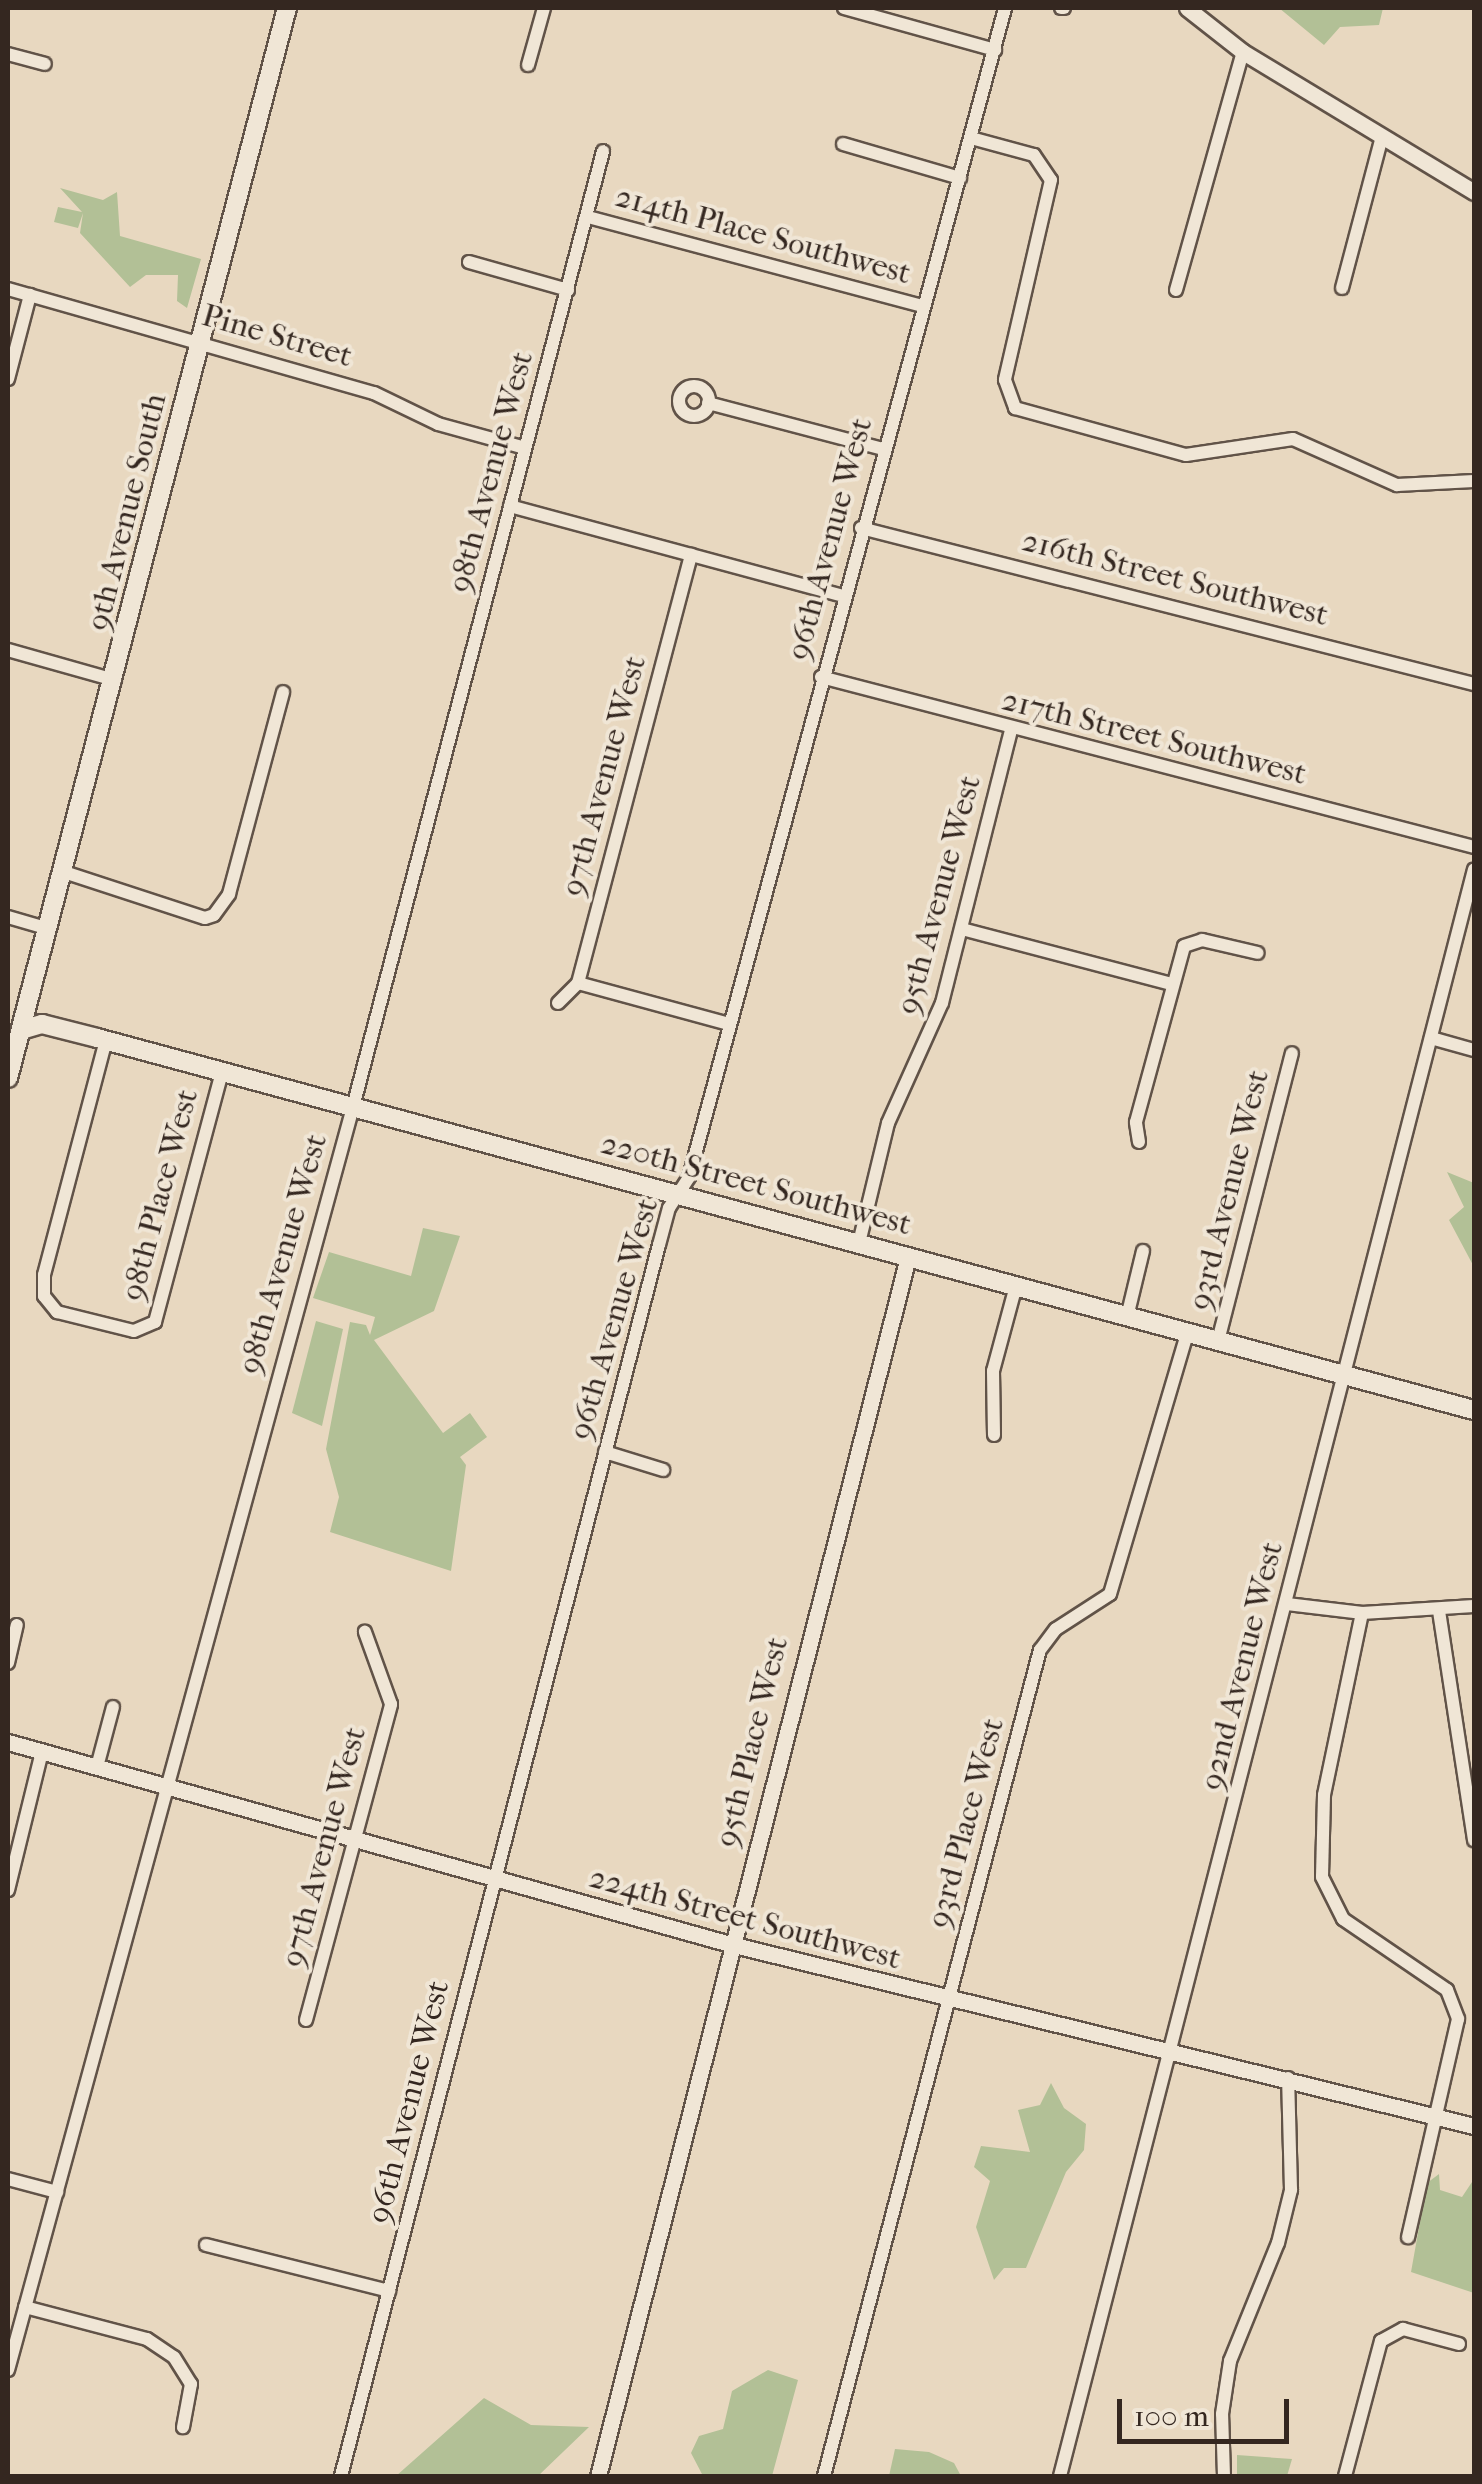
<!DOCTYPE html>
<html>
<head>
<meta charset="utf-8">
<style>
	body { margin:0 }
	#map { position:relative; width:1482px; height:2484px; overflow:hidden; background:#e8d8c0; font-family:"IM FELL French Canon",serif }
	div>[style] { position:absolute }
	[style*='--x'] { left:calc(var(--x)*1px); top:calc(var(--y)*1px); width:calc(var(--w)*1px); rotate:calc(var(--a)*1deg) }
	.green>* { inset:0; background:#b2c096 }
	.roads { filter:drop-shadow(2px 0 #615348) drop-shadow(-2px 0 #615348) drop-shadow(0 2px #615348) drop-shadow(0 -2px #615348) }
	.minor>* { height:12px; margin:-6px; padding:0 6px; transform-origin:6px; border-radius:6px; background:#f0e6d6 }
	.minor>.ring { margin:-6px; padding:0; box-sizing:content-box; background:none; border:12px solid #f0e6d6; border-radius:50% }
	.tertiary>* { height:15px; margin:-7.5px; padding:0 7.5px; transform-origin:7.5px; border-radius:7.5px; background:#f0e6d6 }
	.secondary>* { height:18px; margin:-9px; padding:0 9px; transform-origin:9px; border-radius:9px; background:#f0e6d6 }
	span { translate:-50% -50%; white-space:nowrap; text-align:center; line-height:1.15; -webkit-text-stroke:8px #f0e6d6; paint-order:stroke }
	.street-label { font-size:32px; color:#342720 }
	.frame { position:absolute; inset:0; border:10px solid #342720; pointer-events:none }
	.scale { position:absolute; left:1117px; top:2399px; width:172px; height:45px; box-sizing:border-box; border:5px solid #342720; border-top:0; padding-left:12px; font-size:30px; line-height:35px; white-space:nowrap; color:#342720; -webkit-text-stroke:8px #f0e6d6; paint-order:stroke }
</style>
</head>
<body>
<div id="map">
	<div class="green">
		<div style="clip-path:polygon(1279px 8px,1383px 8px,1379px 25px,1340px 27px,1324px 45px)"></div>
		<div style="clip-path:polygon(60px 188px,103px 200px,117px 192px,120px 236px,201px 259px,187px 308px,177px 301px,178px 275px,146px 275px,130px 287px,80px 233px,83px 213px,78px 228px,54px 222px,58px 207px,82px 212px)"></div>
		<div style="clip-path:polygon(1447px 1172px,1474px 1183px,1474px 1267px,1449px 1220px,1464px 1207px)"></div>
		<div style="clip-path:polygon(423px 1228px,460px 1236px,434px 1311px,374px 1340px,443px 1433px,470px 1413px,487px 1437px,460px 1457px,466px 1465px,451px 1571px,330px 1532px,339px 1497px,326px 1449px,350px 1322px,366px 1325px,370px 1335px,375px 1317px,313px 1298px,329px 1252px,411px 1276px)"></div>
		<div style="clip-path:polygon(316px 1321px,343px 1329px,322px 1426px,292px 1413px)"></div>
		<div style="clip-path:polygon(1051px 2083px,1064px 2108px,1086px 2124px,1084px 2150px,1066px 2172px,1026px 2268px,1004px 2268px,994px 2280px,976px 2227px,990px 2181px,974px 2167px,981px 2146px,1030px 2152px,1018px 2110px,1040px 2105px)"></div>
		<div style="clip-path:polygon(1439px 2174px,1440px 2190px,1462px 2197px,1474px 2179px,1474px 2293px,1411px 2272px,1427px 2183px)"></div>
		<div style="clip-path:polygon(768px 2370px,798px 2380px,772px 2476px,703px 2476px,691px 2453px,699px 2436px,723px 2429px,732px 2391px)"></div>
		<div style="clip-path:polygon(484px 2398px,531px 2425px,589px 2427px,538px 2476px,396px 2476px)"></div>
		<div style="clip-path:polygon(895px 2449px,929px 2452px,954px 2463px,961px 2476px,889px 2476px)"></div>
		<div style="clip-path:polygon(1237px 2455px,1292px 2459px,1287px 2476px,1237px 2476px)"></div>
	</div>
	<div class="roads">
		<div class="minor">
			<div style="--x:844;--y:8;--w:157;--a:15.5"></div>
			<div style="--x:1061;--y:8;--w:3;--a:0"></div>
			<div style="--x:8;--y:54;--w:38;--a:15"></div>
			<div style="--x:528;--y:65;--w:59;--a:-74.3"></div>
			<div style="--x:971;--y:138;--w:65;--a:15.1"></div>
			<div style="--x:1034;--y:155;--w:30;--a:56"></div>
			<div style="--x:1051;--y:180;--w:205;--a:103"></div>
			<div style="--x:1005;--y:380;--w:30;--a:70"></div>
			<div style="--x:1015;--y:408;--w:177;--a:15.4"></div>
			<div style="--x:1186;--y:455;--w:108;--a:-8.5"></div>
			<div style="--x:1293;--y:439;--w:114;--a:23.9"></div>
			<div style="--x:1397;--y:485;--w:77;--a:-3"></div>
			<div style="--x:843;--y:144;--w:122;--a:16.2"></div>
			<div style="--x:588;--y:217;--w:347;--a:14.9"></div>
			<div style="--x:469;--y:262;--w:103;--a:15.8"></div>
			<div style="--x:1342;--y:288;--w:156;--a:-75.2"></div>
			<div style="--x:8;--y:289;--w:380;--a:15.9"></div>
			<div style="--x:374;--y:393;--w:71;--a:25.8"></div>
			<div style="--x:438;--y:424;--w:90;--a:15.4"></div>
			<div style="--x:1176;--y:290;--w:247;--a:-74.3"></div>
			<div style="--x:8;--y:379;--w:87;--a:-75.3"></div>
			<div class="ring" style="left:679px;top:386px;width:18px;height:18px"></div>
			<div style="--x:708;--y:403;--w:181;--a:14.7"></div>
			<div style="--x:510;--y:506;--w:345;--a:15.1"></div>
			<div style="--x:861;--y:528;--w:633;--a:14.28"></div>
			<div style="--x:8;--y:650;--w:111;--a:15.7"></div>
			<div style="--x:821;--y:677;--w:675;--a:14.59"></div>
			<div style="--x:64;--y:872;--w:148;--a:18.1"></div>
			<div style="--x:205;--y:918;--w:9;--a:-18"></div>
			<div style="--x:214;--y:915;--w:26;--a:-54"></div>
			<div style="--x:229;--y:894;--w:209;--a:-75"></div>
			<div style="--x:8;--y:917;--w:43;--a:16.3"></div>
			<div style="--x:962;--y:929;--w:216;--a:14.7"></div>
			<div style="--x:578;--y:983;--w:156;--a:15.2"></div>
			<div style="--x:558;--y:1003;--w:28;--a:-45"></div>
			<div style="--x:578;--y:983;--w:443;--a:-75.2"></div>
			<div style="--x:1431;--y:1038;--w:45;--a:15.6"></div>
			<div style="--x:106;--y:1040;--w:243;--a:104.8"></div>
			<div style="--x:44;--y:1275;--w:21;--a:90"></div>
			<div style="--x:44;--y:1296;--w:21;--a:51"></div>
			<div style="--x:57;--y:1312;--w:79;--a:13.9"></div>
			<div style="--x:134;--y:1331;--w:23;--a:-23"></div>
			<div style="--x:155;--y:1322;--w:259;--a:-75"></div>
			<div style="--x:1139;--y:1142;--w:20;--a:-99"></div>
			<div style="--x:1136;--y:1122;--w:182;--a:-74.7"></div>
			<div style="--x:1184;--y:946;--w:19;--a:-18"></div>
			<div style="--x:1202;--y:940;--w:57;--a:13.1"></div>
			<div style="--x:859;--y:1243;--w:123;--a:-76.4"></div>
			<div style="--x:888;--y:1123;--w:132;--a:-65.8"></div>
			<div style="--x:942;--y:1003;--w:282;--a:-75.8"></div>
			<div style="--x:1127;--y:1317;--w:68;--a:-76.4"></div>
			<div style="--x:1218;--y:1341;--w:297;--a:-75.6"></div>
			<div style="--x:994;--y:1435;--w:64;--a:-90.9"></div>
			<div style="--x:993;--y:1371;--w:88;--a:-74.9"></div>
			<div style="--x:605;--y:1452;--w:61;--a:17.2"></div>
			<div style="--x:1287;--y:1604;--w:76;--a:6.8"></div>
			<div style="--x:1362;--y:1613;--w:112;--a:-3.6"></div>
			<div style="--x:1439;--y:1611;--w:232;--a:81.3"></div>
			<div style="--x:1362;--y:1613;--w:186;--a:101.8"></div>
			<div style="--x:1324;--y:1795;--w:82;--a:91.4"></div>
			<div style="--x:1322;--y:1877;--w:47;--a:63.4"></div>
			<div style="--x:1343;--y:1919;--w:126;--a:34.3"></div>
			<div style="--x:1447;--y:1990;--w:31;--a:69"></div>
			<div style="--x:1458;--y:2019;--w:224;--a:102.9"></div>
			<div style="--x:8;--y:1663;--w:39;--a:-77"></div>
			<div style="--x:97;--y:1767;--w:62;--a:-75.1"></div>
			<div style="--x:8;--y:1890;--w:142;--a:-76.2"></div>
			<div style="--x:306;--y:2020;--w:327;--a:-74.9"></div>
			<div style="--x:391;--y:1704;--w:77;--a:-109.9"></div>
			<div style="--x:8;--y:2179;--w:51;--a:14.9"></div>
			<div style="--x:206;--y:2245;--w:189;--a:14.1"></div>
			<div style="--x:25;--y:2307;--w:126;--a:14.7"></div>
			<div style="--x:147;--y:2339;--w:32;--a:34"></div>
			<div style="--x:174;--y:2357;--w:32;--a:58"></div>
			<div style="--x:191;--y:2384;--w:44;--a:100.5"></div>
			<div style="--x:8;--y:2370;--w:1309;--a:-74.72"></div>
			<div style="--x:353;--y:1107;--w:988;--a:-75.34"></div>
			<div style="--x:341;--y:2476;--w:1271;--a:-75.52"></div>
			<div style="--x:659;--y:1245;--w:38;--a:-75"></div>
			<div style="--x:669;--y:1208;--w:37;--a:-57"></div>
			<div style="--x:689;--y:1177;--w:1211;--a:-74.87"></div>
			<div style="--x:824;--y:2476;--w:854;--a:-75.35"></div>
			<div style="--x:1040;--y:1650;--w:26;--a:-53"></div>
			<div style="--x:1056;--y:1629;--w:64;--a:-32.9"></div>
			<div style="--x:1110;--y:1594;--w:271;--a:-73.5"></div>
			<div style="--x:1060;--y:2476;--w:1659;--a:-75.55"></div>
			<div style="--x:1224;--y:2476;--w:62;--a:-91.8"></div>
			<div style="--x:1222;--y:2414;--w:54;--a:-81.4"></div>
			<div style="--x:1230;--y:2361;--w:127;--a:-67.9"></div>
			<div style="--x:1278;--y:2243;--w:55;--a:-76.2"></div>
			<div style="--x:1291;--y:2190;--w:112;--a:-91.5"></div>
			<div style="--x:1345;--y:2476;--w:140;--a:-75.1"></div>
			<div style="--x:1381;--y:2341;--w:25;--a:-29"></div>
			<div style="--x:1403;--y:2329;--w:58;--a:15"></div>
		</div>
		<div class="tertiary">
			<div style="--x:1187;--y:8;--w:71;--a:38.2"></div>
			<div style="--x:1243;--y:52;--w:270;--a:31.2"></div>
			<div style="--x:8;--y:1742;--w:750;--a:15.63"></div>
			<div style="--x:730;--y:1944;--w:766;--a:13.75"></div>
			<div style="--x:598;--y:2476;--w:1258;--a:-75.73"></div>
		</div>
		<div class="secondary">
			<div style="--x:21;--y:1030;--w:22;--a:-16"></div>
			<div style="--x:42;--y:1024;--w:57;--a:14.3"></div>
			<div style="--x:97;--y:1038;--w:1426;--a:15.12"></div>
			<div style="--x:8;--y:1078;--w:1106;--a:-75.39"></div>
		</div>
	</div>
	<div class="street-label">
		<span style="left:763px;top:235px;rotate:15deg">214th Place Southwest</span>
		<span style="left:277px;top:336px;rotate:16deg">Pine Street</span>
		<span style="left:491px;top:472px;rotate:-75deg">98th Avenue West</span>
		<span style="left:127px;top:512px;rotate:-76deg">9th Avenue South</span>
		<span style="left:830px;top:539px;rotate:-75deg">96th Avenue West</span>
		<span style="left:1175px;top:578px;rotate:14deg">216th Street Southwest</span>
		<span style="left:1154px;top:737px;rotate:14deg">217th Street Southwest</span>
		<span style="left:604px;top:776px;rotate:-75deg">97th Avenue West</span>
		<span style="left:939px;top:895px;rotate:-75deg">95th Avenue West</span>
		<span style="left:756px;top:1184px;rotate:15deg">220th Street Southwest</span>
		<span style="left:1229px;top:1190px;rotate:-76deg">93rd Avenue West</span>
		<span style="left:160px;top:1195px;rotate:-75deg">98th Place West</span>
		<span style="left:283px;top:1254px;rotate:-74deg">98th Avenue West</span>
		<span style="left:614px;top:1319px;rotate:-74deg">96th Avenue West</span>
		<span style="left:1242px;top:1666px;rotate:-76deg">92nd Avenue West</span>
		<span style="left:752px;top:1742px;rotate:-76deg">95th Place West</span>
		<span style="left:966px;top:1823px;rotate:-75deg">93rd Place West</span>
		<span style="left:324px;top:1847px;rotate:-75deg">97th Avenue West</span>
		<span style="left:745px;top:1918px;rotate:15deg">224th Street Southwest</span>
		<span style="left:409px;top:2102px;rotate:-76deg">96th Avenue West</span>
	</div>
	<div class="frame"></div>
	<div class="scale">100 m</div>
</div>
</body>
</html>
